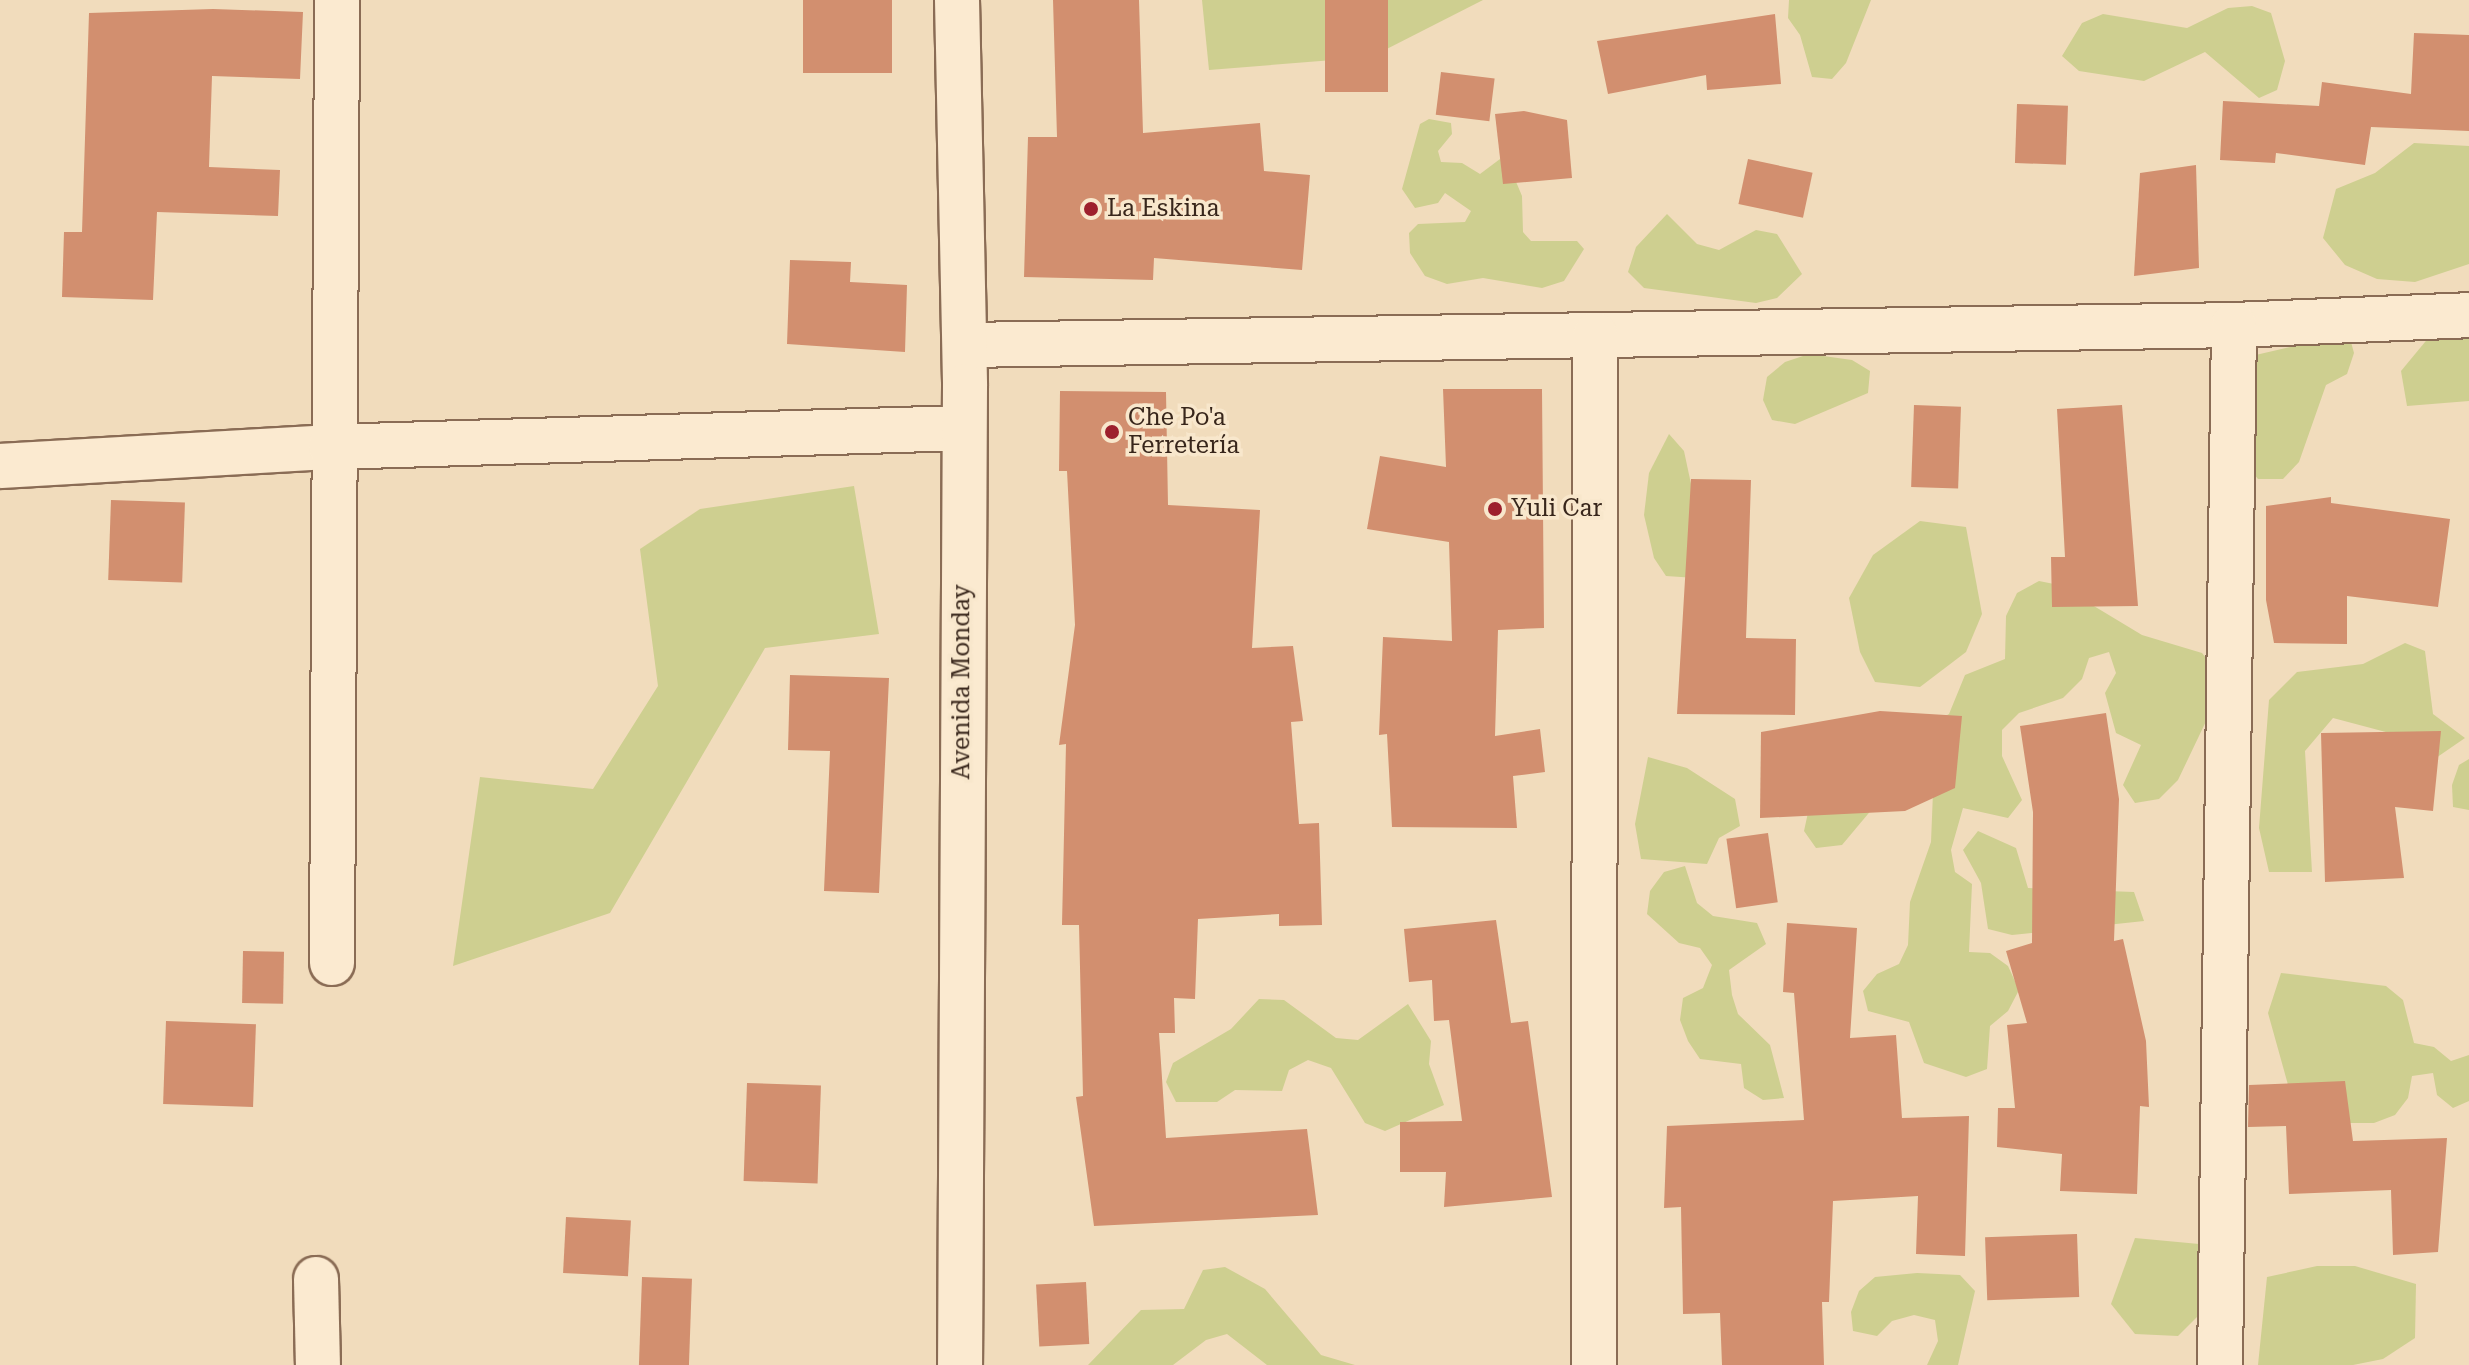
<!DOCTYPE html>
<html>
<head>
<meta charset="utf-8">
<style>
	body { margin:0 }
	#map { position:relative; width:2469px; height:1365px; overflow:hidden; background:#f1dcbc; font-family:"Roboto Serif",serif }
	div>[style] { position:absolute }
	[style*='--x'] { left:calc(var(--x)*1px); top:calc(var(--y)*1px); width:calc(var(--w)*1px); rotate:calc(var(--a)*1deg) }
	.green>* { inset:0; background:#cecf90 }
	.building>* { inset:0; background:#d28f6f; transform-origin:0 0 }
	.roads { filter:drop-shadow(2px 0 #8a6c55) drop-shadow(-2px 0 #8a6c55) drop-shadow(0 2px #8a6c55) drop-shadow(0 -2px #8a6c55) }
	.street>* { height:44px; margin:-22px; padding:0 22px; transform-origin:22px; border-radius:22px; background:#fbead0 }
	.secondary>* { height:44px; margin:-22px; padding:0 22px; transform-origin:22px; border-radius:22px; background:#fbead0 }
	.dots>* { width:22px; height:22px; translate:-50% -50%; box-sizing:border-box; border:4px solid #f8e7cc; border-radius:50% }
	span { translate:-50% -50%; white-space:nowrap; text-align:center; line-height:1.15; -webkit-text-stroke:7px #f8e7cc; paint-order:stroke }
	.poi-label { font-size:24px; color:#38261b }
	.left { translate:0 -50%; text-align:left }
	.street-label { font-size:24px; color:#38261b }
</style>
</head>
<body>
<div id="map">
	<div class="green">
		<div style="clip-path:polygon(1202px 0,1483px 0,1371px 57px,1209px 70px)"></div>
		<div style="clip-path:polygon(1789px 0,1871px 0,1846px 63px,1832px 79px,1812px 77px,1800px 35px,1788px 18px)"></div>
		<div style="clip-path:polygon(2252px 6px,2271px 13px,2285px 61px,2277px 90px,2259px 98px,2205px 52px,2144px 81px,2079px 71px,2062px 56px,2082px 23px,2103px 14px,2187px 28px,2228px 8px)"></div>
		<div style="clip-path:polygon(1429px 119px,1451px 123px,1452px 134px,1438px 151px,1441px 162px,1462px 163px,1480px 174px,1500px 159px,1509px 165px,1522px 196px,1523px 232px,1531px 241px,1577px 241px,1584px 249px,1564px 281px,1542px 288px,1483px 278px,1447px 284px,1425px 276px,1410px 253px,1409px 233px,1418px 224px,1465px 222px,1471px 211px,1445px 193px,1438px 203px,1415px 208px,1402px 189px,1420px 124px)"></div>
		<div style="clip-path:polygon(2414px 143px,2469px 146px,2469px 264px,2415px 282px,2377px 279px,2345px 265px,2323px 238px,2336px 189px,2375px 173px)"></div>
		<div style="clip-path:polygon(1667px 214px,1697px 244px,1719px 250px,1756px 230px,1777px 234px,1802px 274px,1777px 298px,1756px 303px,1644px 288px,1628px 272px,1636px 247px)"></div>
		<div style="clip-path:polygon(2469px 330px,2469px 401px,2407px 406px,2401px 371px,2430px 336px)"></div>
		<div style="clip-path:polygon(2348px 331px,2354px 353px,2347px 374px,2326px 385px,2299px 462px,2283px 479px,2258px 479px,2243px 461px,2247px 357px,2290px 347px,2306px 334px)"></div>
		<div style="clip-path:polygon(1809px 354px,1852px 360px,1870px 371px,1868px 393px,1795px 424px,1772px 420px,1763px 400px,1767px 377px,1785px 362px)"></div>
		<div style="clip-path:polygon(1669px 434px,1684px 451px,1694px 498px,1696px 578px,1666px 576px,1654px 558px,1644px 515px,1649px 473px)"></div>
		<div style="clip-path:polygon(854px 486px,879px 634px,765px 648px,610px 913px,453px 966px,480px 777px,593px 789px,658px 686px,640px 549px,700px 509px)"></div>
		<div style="clip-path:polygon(1920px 521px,1966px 527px,1982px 614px,1966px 652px,1920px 687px,1875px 682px,1860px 652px,1849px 598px,1873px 555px)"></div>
		<div style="clip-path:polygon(2039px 581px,2059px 585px,2142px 635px,2202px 653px,2216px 670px,2209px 715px,2178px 780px,2159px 799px,2135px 803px,2123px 785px,2141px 745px,2116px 733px,2105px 693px,2116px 673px,2109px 652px,2089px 658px,2082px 679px,2063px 698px,2019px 713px,2002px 730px,2002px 756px,2022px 800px,2008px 818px,1963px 808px,1951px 850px,1955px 872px,1972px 884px,1969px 952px,1990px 953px,2008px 966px,2019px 990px,2008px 1011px,1990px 1026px,1987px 1069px,1966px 1077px,1924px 1063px,1909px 1022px,1868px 1011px,1863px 991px,1877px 974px,1899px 964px,1908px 945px,1910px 902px,1931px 842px,1933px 792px,1873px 808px,1842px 845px,1816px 848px,1804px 831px,1814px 785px,1949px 714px,1965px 675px,2005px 659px,2006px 616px,2017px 593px)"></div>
		<div style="clip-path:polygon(2405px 643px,2425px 651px,2433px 714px,2465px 738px,2433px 760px,2416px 740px,2333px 718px,2305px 751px,2312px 872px,2269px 872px,2259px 828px,2269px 700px,2297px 672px,2363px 664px)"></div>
		<div style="clip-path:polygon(1648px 757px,1687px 768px,1735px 799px,1740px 826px,1719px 838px,1707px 864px,1641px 859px,1635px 824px)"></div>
		<div style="clip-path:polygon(2469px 759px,2469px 810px,2453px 807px,2452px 785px,2459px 765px)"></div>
		<div style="clip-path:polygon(1978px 831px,2016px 848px,2028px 888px,2134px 892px,2144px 921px,2012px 935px,1988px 929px,1981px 883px,1963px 850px)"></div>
		<div style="clip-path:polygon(1685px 866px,1697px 903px,1713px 916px,1757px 923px,1766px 944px,1729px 970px,1732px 995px,1738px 1014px,1770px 1045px,1784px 1098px,1763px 1100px,1744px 1088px,1741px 1064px,1700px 1059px,1688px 1041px,1680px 1020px,1683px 998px,1703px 988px,1712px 965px,1700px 948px,1679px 943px,1647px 914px,1650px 891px,1664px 872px)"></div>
		<div style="clip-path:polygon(2281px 973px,2386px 986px,2403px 1000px,2414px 1043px,2434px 1047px,2451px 1061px,2469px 1055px,2469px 1101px,2453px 1108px,2437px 1095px,2433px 1073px,2412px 1076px,2408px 1098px,2395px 1115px,2374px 1123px,2328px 1123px,2292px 1099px,2268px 1013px)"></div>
		<div style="clip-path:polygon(1259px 999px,1284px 1000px,1336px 1038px,1358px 1040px,1408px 1004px,1431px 1041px,1429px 1064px,1444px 1105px,1385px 1131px,1365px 1123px,1331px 1068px,1308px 1060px,1289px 1070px,1282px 1091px,1235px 1090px,1217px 1102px,1176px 1102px,1166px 1082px,1173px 1063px,1231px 1029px)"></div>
		<div style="clip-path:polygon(2135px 1238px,2199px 1244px,2211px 1258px,2202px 1312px,2178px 1336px,2135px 1334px,2111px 1304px)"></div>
		<div style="clip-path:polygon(2317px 1266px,2355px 1266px,2416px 1284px,2415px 1338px,2383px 1359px,2353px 1365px,2258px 1365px,2267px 1277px)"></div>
		<div style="clip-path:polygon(1225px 1267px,1265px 1289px,1321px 1355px,1355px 1365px,1267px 1365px,1227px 1334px,1206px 1340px,1173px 1365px,1088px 1365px,1141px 1310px,1184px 1309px,1203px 1270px)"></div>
		<div style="clip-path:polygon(1917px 1273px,1960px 1275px,1975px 1291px,1958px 1365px,1927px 1365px,1938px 1341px,1935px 1320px,1914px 1315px,1892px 1321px,1877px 1336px,1853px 1331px,1851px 1312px,1859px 1291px,1875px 1277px)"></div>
	</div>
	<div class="building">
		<div style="left:803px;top:0;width:89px;height:73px"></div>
		<div style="clip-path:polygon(1053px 0,1139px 0,1143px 133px,1260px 123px,1264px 171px,1310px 175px,1302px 270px,1154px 258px,1153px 280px,1024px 277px,1028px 137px,1057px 137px)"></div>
		<div style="left:1325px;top:0;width:63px;height:92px"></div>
		<div style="clip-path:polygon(213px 9px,303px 12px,300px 79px,212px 76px,209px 167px,280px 170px,278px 216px,157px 212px,153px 300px,62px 297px,64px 232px,82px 232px,89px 13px)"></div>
		<div style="clip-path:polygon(1775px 14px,1781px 84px,1707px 90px,1706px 75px,1608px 94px,1597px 41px)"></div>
		<div style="clip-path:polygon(2414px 33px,2469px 35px,2469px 131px,2371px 127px,2365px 165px,2276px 153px,2275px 163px,2220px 160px,2223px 101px,2319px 106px,2322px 82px,2411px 94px)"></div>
		<div style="left:1441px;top:72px;width:54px;height:43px;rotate:7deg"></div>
		<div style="left:2017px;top:104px;width:51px;height:59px;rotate:2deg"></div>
		<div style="clip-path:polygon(1524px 111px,1567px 120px,1572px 178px,1503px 184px,1495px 114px)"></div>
		<div style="left:1748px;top:159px;width:66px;height:46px;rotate:12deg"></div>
		<div style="clip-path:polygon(2196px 165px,2199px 268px,2134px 276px,2140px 173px)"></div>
		<div style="clip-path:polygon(790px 260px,851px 262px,850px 282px,907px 285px,905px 352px,787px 344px)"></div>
		<div style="clip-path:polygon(1443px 389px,1542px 389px,1544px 628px,1498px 630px,1495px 736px,1540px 729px,1545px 772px,1513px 776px,1517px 828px,1392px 827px,1387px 734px,1379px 735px,1383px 637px,1452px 641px,1449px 542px,1367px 529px,1380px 456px,1446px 467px)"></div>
		<div style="clip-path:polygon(1060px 391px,1166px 392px,1168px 505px,1260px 510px,1252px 648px,1293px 646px,1303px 721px,1291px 722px,1299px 824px,1319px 823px,1322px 925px,1279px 926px,1279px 914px,1198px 919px,1195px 999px,1174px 998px,1175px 1033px,1159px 1033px,1166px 1138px,1307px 1129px,1318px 1215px,1094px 1226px,1076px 1097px,1083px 1096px,1079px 925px,1062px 925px,1066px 744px,1059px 745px,1075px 625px,1067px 471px,1059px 471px)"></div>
		<div style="left:1914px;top:405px;width:47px;height:82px;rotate:2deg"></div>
		<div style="clip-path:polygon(2122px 405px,2138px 606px,2052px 607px,2051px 557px,2065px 557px,2057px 409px)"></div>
		<div style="clip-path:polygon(1691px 479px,1751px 480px,1746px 638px,1796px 639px,1795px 715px,1677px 714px)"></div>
		<div style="clip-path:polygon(2331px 497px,2331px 503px,2450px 519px,2438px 607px,2347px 596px,2347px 644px,2274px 643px,2266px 600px,2266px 506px)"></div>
		<div style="left:111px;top:500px;width:74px;height:80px;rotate:2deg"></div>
		<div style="clip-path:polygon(790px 675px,889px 678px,879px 893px,824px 891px,830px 751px,788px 750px)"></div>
		<div style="clip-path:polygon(1880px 711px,1962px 716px,1955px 788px,1905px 811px,1760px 818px,1761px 732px)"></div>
		<div style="clip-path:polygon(2106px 713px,2119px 799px,2114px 941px,2123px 939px,2146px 1041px,2149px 1107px,2140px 1106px,2137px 1194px,2060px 1191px,2062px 1154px,1997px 1147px,1998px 1108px,2015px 1108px,2007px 1025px,2027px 1023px,2006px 951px,2032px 943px,2033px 812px,2020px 726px)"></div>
		<div style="clip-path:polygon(2441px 731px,2433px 811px,2395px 807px,2404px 878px,2325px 882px,2321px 733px)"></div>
		<div style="left:1768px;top:833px;width:70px;height:42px;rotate:82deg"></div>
		<div style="clip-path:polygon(1496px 920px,1511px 1023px,1528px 1021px,1552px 1197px,1444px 1207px,1446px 1172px,1400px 1172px,1400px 1122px,1462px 1121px,1449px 1020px,1434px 1021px,1432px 980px,1409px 982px,1404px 929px)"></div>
		<div style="clip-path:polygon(1787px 923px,1857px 928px,1850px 1038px,1896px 1035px,1902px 1118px,1969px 1116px,1965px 1256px,1916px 1254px,1918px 1196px,1833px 1201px,1829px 1302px,1822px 1302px,1824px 1365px,1722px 1365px,1720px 1313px,1683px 1314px,1681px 1207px,1664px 1208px,1667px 1126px,1804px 1120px,1794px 993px,1783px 992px)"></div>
		<div style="left:243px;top:951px;width:41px;height:52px;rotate:1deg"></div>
		<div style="left:166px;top:1021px;width:90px;height:83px;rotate:2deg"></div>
		<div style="clip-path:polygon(2345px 1081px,2353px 1141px,2447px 1138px,2438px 1252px,2393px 1255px,2391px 1190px,2289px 1194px,2286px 1126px,2248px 1127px,2249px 1085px)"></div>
		<div style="left:747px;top:1083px;width:74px;height:98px;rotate:2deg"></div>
		<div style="left:566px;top:1217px;width:65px;height:56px;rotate:3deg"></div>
		<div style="left:2077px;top:1234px;width:63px;height:92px;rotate:88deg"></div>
		<div style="left:642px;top:1277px;width:50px;height:88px;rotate:2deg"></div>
		<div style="left:1086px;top:1282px;width:62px;height:50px;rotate:87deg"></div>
	</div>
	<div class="roads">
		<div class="street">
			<div style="--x:965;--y:345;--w:1269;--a:-0.9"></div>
			<div style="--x:2234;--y:325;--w:235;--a:-2.4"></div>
			<div style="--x:0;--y:466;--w:332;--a:-3.3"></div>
			<div style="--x:331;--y:447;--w:632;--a:-1.72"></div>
			<div style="--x:332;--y:963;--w:963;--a:-89.7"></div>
			<div style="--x:316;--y:1279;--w:86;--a:88.7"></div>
			<div style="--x:1594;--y:1365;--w:1030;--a:-89.94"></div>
			<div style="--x:2220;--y:1365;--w:1040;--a:-89.23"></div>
		</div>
		<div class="secondary">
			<div style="--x:957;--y:0;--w:386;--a:88.8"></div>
			<div style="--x:965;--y:386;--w:979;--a:90.29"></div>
		</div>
	</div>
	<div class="dots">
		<div style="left:1091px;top:209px;background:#9d202d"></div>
		<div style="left:1112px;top:432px;background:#9d202d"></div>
		<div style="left:1495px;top:509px;background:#9d202d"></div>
	</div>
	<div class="poi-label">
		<span class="left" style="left:1107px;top:209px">La Eskina</span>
		<span class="left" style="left:1128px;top:432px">Che Po'a<br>Ferretería</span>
		<span class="left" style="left:1511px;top:509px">Yuli Car</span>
	</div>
	<div class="street-label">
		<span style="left:962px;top:682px;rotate:-90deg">Avenida Monday</span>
	</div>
</div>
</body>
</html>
